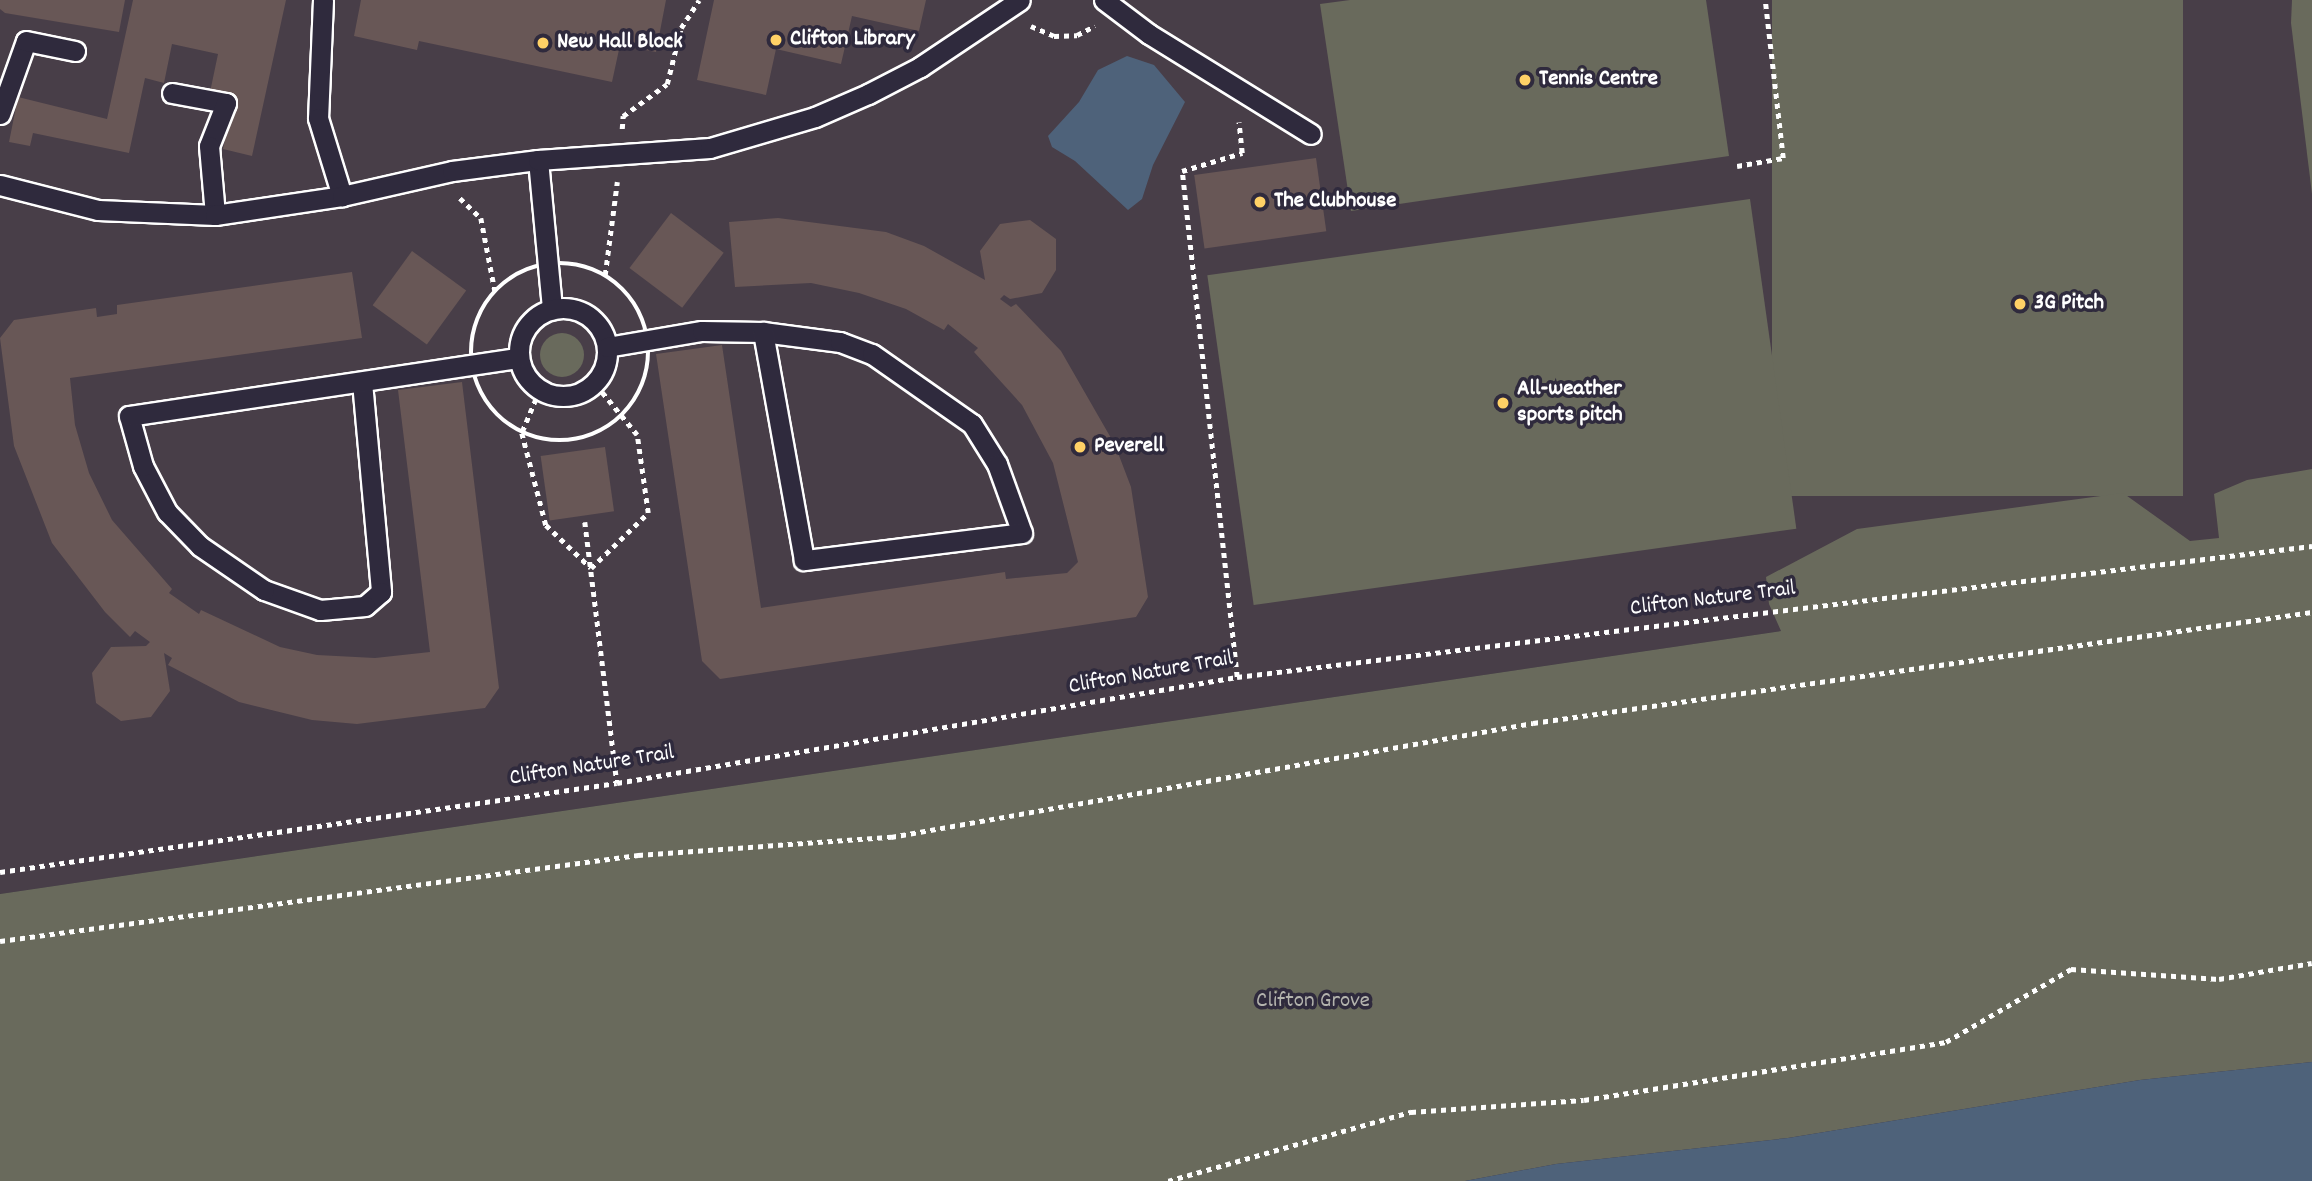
<!DOCTYPE html>
<html>
<head>
<meta charset="utf-8">
<style>
	body { margin:0 }
	#map { position:relative; width:2312px; height:1181px; overflow:hidden; background:#3a3342; font-family:Dekko,sans-serif }
	div>[style] { position:absolute }
	[style*='--x'] { left:calc(var(--x)*1px); top:calc(var(--y)*1px); width:calc(var(--w)*1px); rotate:calc(var(--a)*1deg) }
	.built>* { inset:0; background:#483e48 }
	.green>* { inset:0; background:#696a5c; transform-origin:0 0 }
	.round { border-radius:50% }
	.water>* { inset:0; background:#4e627a }
	.building>* { inset:0; background:#685756; transform-origin:0 0 }
	.path>* { height:4.5px; margin-top:-2.25px; transform-origin:0; background:repeating-linear-gradient(90deg,#fff 0 5px,transparent 0 10px) }
	.path>.ring { margin:-2.25px; padding:0; box-sizing:content-box; background:none; border:4.5px solid #fff; border-radius:50% }
	.roads { filter:drop-shadow(2px 0 #fff) drop-shadow(-2px 0 #fff) drop-shadow(0 2px #fff) drop-shadow(0 -2px #fff) }
	.lane>* { height:19px; margin:-9.5px; padding:0 9.5px; transform-origin:9.5px; border-radius:9.5px; background:#2f2a3d }
	.lane>.ring { margin:-9.5px; padding:0; box-sizing:content-box; background:none; border:19px solid #2f2a3d; border-radius:50% }
	.dots>* { width:19px; height:19px; translate:-50% -50%; box-sizing:border-box; border:4px solid #2f2a3d; border-radius:50% }
	span { translate:-50% -50%; white-space:nowrap; text-align:center; line-height:1.15; -webkit-text-stroke:7px #2f2a3d; paint-order:stroke }
	.poi-label { font-size:23px; color:#fff; font-weight:700 }
	.left { translate:0 -50%; text-align:left }
	.street-label { font-size:23px; color:#fff }
	.park-label { font-size:23px; color:#b4b4ae }
</style>
</head>
<body>
<div id="map">
	<div class="built">
		<div style="clip-path:polygon(0 0,2312px 0,2312px 568px,1782px 631px,0 894px)"></div>
	</div>
	<div class="green">
		<div style="clip-path:polygon(1350px 0,1706px 0,1729px 156px,1351px 211px,1320px 4px)"></div>
		<div style="left:1772px;top:0;width:411px;height:496px"></div>
		<div style="clip-path:polygon(2292px 0,2312px 0,2312px 194px,2291px 23px)"></div>
		<div style="left:1750px;top:199px;width:333px;height:548px;rotate:82deg"></div>
		<div class="round" style="left:540px;top:333px;width:44px;height:44px"></div>
		<div style="clip-path:polygon(2312px 469px,2312px 1062px,2140px 1080px,1788px 1138px,1556px 1164px,1465px 1181px,0 1181px,0 894px,1781px 631px,1769px 604px,1766px 577px,1857px 529px,2123px 493px,2190px 541px,2219px 538px,2214px 494px,2247px 480px)"></div>
	</div>
	<div class="water">
		<div style="clip-path:polygon(1127px 56px,1154px 65px,1185px 102px,1153px 165px,1142px 199px,1128px 210px,1075px 161px,1052px 147px,1048px 136px,1079px 102px,1098px 70px)"></div>
		<div style="clip-path:polygon(2312px 1062px,2312px 1181px,1465px 1181px,1556px 1164px,1788px 1138px,2140px 1080px)"></div>
	</div>
	<div class="building">
		<div style="clip-path:polygon(0 0,125px 0,119px 32px,5px 13px,0 9px)"></div>
		<div style="clip-path:polygon(133px 0,286px 0,252px 156px,223px 149px,233px 102px,209px 97px,218px 54px,172px 44px,164px 83px,145px 78px,129px 153px,33px 133px,30px 146px,9px 142px,18px 97px,107px 119px)"></div>
		<div style="clip-path:polygon(361px 0,666px 0,656px 52px,620px 45px,612px 82px,419px 41px,417px 50px,354px 36px)"></div>
		<div style="clip-path:polygon(714px 0,926px 0,919px 31px,852px 16px,841px 64px,776px 49px,766px 95px,697px 80px)"></div>
		<div style="left:1316px;top:158px;width:74px;height:123px;rotate:82deg"></div>
		<div style="left:671px;top:213px;width:66px;height:69px;rotate:37deg"></div>
		<div style="clip-path:polygon(778px 218px,886px 232px,924px 246px,985px 280px,980px 251px,1000px 224px,1030px 220px,1056px 239px,1056px 270px,1042px 293px,1010px 299px,1004px 295px,1000px 299px,1011px 307px,1016px 304px,1061px 351px,1115px 445px,1131px 487px,1148px 597px,1136px 617px,720px 679px,702px 661px,656px 354px,722px 345px,761px 608px,1005px 572px,1006px 579px,1067px 573px,1078px 562px,1053px 463px,1022px 405px,974px 352px,978px 348px,948px 324px,944px 330px,906px 309px,859px 293px,811px 283px,735px 287px,729px 222px)"></div>
		<div style="left:412px;top:251px;width:67px;height:67px;rotate:36deg"></div>
		<div style="clip-path:polygon(352px 272px,362px 338px,70px 378px,75px 425px,89px 473px,112px 520px,172px 589px,169px 593px,199px 614px,201px 610px,280px 647px,317px 655px,375px 658px,430px 652px,398px 390px,462px 382px,499px 688px,485px 708px,357px 724px,312px 720px,239px 702px,168px 665px,172px 658px,164px 653px,170px 691px,151px 717px,121px 721px,96px 703px,92px 673px,111px 647px,146px 646px,150px 642px,135px 631px,130px 637px,105px 612px,52px 543px,14px 446px,0 338px,14px 320px,96px 308px,97px 317px,117px 314px,117px 305px)"></div>
		<div style="left:605px;top:447px;width:65px;height:65px;rotate:82deg"></div>
	</div>
	<div class="path">
		<div style="--x:1031;--y:26;--w:25;--a:23"></div>
		<div style="--x:1054;--y:36;--w:23;--a:-2"></div>
		<div style="--x:1077;--y:35;--w:20;--a:-27"></div>
		<div style="--x:622;--y:129;--w:13;--a:-86"></div>
		<div style="--x:623;--y:116;--w:54;--a:-36"></div>
		<div style="--x:667;--y:84;--w:58;--a:-76"></div>
		<div style="--x:681;--y:28;--w:33;--a:-57"></div>
		<div style="--x:1737;--y:166;--w:47;--a:-9.9"></div>
		<div style="--x:1783;--y:158;--w:159;--a:-96.5"></div>
		<div style="--x:460;--y:198;--w:29;--a:44"></div>
		<div style="--x:481;--y:218;--w:74;--a:79.1"></div>
		<div class="ring" style="left:471px;top:263px;width:173.5px;height:173.5px"></div>
		<div style="--x:605;--y:275;--w:94;--a:-82.6"></div>
		<div style="--x:540;--y:390;--w:47;--a:112.7"></div>
		<div style="--x:522;--y:433;--w:95;--a:75.4"></div>
		<div style="--x:546;--y:525;--w:62;--a:43.7"></div>
		<div style="--x:591;--y:568;--w:79;--a:-44"></div>
		<div style="--x:648;--y:513;--w:79;--a:-98"></div>
		<div style="--x:637;--y:435;--w:66;--a:-129.5"></div>
		<div style="--x:585;--y:522;--w:263;--a:83"></div>
		<div style="--x:1237;--y:677;--w:509;--a:-96.2"></div>
		<div style="--x:1182;--y:171;--w:63;--a:-16.7"></div>
		<div style="--x:1242;--y:153;--w:31;--a:-96"></div>
		<div style="--x:0;--y:872;--w:623;--a:-8.21"></div>
		<div style="--x:617;--y:783;--w:629;--a:-9.7"></div>
		<div style="--x:1237;--y:677;--w:1083;--a:-6.95"></div>
		<div style="--x:0;--y:941;--w:644;--a:-7.68"></div>
		<div style="--x:638;--y:855;--w:254;--a:-4.1"></div>
		<div style="--x:891;--y:837;--w:652;--a:-10.07"></div>
		<div style="--x:1533;--y:723;--w:787;--a:-8.11"></div>
		<div style="--x:1168;--y:1181;--w:253;--a:-15.9"></div>
		<div style="--x:1411;--y:1112;--w:173;--a:-4"></div>
		<div style="--x:1584;--y:1100;--w:367;--a:-9.1"></div>
		<div style="--x:1946;--y:1042;--w:145;--a:-30.3"></div>
		<div style="--x:2071;--y:969;--w:148;--a:3.9"></div>
		<div style="--x:2219;--y:979;--w:94;--a:-9.8"></div>
	</div>
	<div class="roads">
		<div class="lane">
			<div style="--x:323;--y:0;--w:118;--a:92.4"></div>
			<div style="--x:318;--y:118;--w:82;--a:72.9"></div>
			<div style="--x:1104;--y:0;--w:56;--a:37.1"></div>
			<div style="--x:1149;--y:34;--w:190;--a:31.7"></div>
			<div style="--x:172;--y:93;--w:55;--a:10.5"></div>
			<div style="--x:226;--y:103;--w:46;--a:111.6"></div>
			<div style="--x:209;--y:146;--w:69;--a:85"></div>
			<div style="--x:0;--y:114;--w:77;--a:-70.4"></div>
			<div style="--x:26;--y:41;--w:50;--a:11.5"></div>
			<div style="--x:538;--y:160;--w:150;--a:84.6"></div>
			<div style="--x:0;--y:185;--w:101;--a:14.3"></div>
			<div style="--x:98;--y:210;--w:117;--a:2.4"></div>
			<div style="--x:215;--y:215;--w:128;--a:-8.5"></div>
			<div style="--x:342;--y:196;--w:113;--a:-12.8"></div>
			<div style="--x:452;--y:171;--w:87;--a:-7.3"></div>
			<div style="--x:538;--y:160;--w:172;--a:-4"></div>
			<div style="--x:710;--y:148;--w:109;--a:-16.4"></div>
			<div style="--x:815;--y:117;--w:58;--a:-23.5"></div>
			<div style="--x:868;--y:94;--w:59;--a:-27.4"></div>
			<div style="--x:920;--y:67;--w:120;--a:-33.8"></div>
			<div class="ring" style="left:519px;top:308px;width:69px;height:69px"></div>
			<div style="--x:607;--y:347;--w:96;--a:-9.6"></div>
			<div style="--x:702;--y:331;--w:61;--a:0.9"></div>
			<div style="--x:763;--y:332;--w:78;--a:7.4"></div>
			<div style="--x:840;--y:342;--w:34;--a:21"></div>
			<div style="--x:872;--y:354;--w:122;--a:35"></div>
			<div style="--x:972;--y:424;--w:47;--a:58"></div>
			<div style="--x:997;--y:464;--w:73;--a:70.1"></div>
			<div style="--x:1022;--y:533;--w:220;--a:172.9"></div>
			<div style="--x:804;--y:560;--w:232;--a:-100.2"></div>
			<div style="--x:362;--y:382;--w:211;--a:84.8"></div>
			<div style="--x:381;--y:592;--w:21;--a:139"></div>
			<div style="--x:365;--y:606;--w:45;--a:174.9"></div>
			<div style="--x:320;--y:610;--w:59;--a:-160.3"></div>
			<div style="--x:264;--y:590;--w:78;--a:-145.5"></div>
			<div style="--x:200;--y:546;--w:47;--a:-134.1"></div>
			<div style="--x:167;--y:512;--w:52;--a:-117.6"></div>
			<div style="--x:143;--y:466;--w:52;--a:-105.6"></div>
			<div style="--x:129;--y:416;--w:393;--a:-8.5"></div>
		</div>
	</div>
	<div class="dots">
		<div style="left:776px;top:40px;background:#ffd166"></div>
		<div style="left:543px;top:43px;background:#ffd166"></div>
		<div style="left:1525px;top:80px;background:#ffd166"></div>
		<div style="left:1260px;top:202px;background:#ffd166"></div>
		<div style="left:2020px;top:304px;background:#ffd166"></div>
		<div style="left:1503px;top:403px;background:#ffd166"></div>
		<div style="left:1080px;top:447px;background:#ffd166"></div>
	</div>
	<div class="poi-label">
		<span class="left" style="left:790px;top:40px">Clifton Library</span>
		<span class="left" style="left:557px;top:43px">New Hall Block</span>
		<span class="left" style="left:1539px;top:80px">Tennis Centre</span>
		<span class="left" style="left:1274px;top:202px">The Clubhouse</span>
		<span class="left" style="left:2034px;top:304px">3G Pitch</span>
		<span class="left" style="left:1517px;top:403px">All-weather<br>sports pitch</span>
		<span class="left" style="left:1094px;top:447px">Peverell</span>
	</div>
	<div class="street-label">
		<span style="left:1713px;top:600px;rotate:-7deg">Clifton Nature Trail</span>
		<span style="left:1151px;top:674px;rotate:-10deg">Clifton Nature Trail</span>
		<span style="left:592px;top:767px;rotate:-9deg">Clifton Nature Trail</span>
	</div>
	<div class="park-label">
		<span style="left:1313px;top:1002px">Clifton Grove</span>
	</div>
</div>
</body>
</html>
